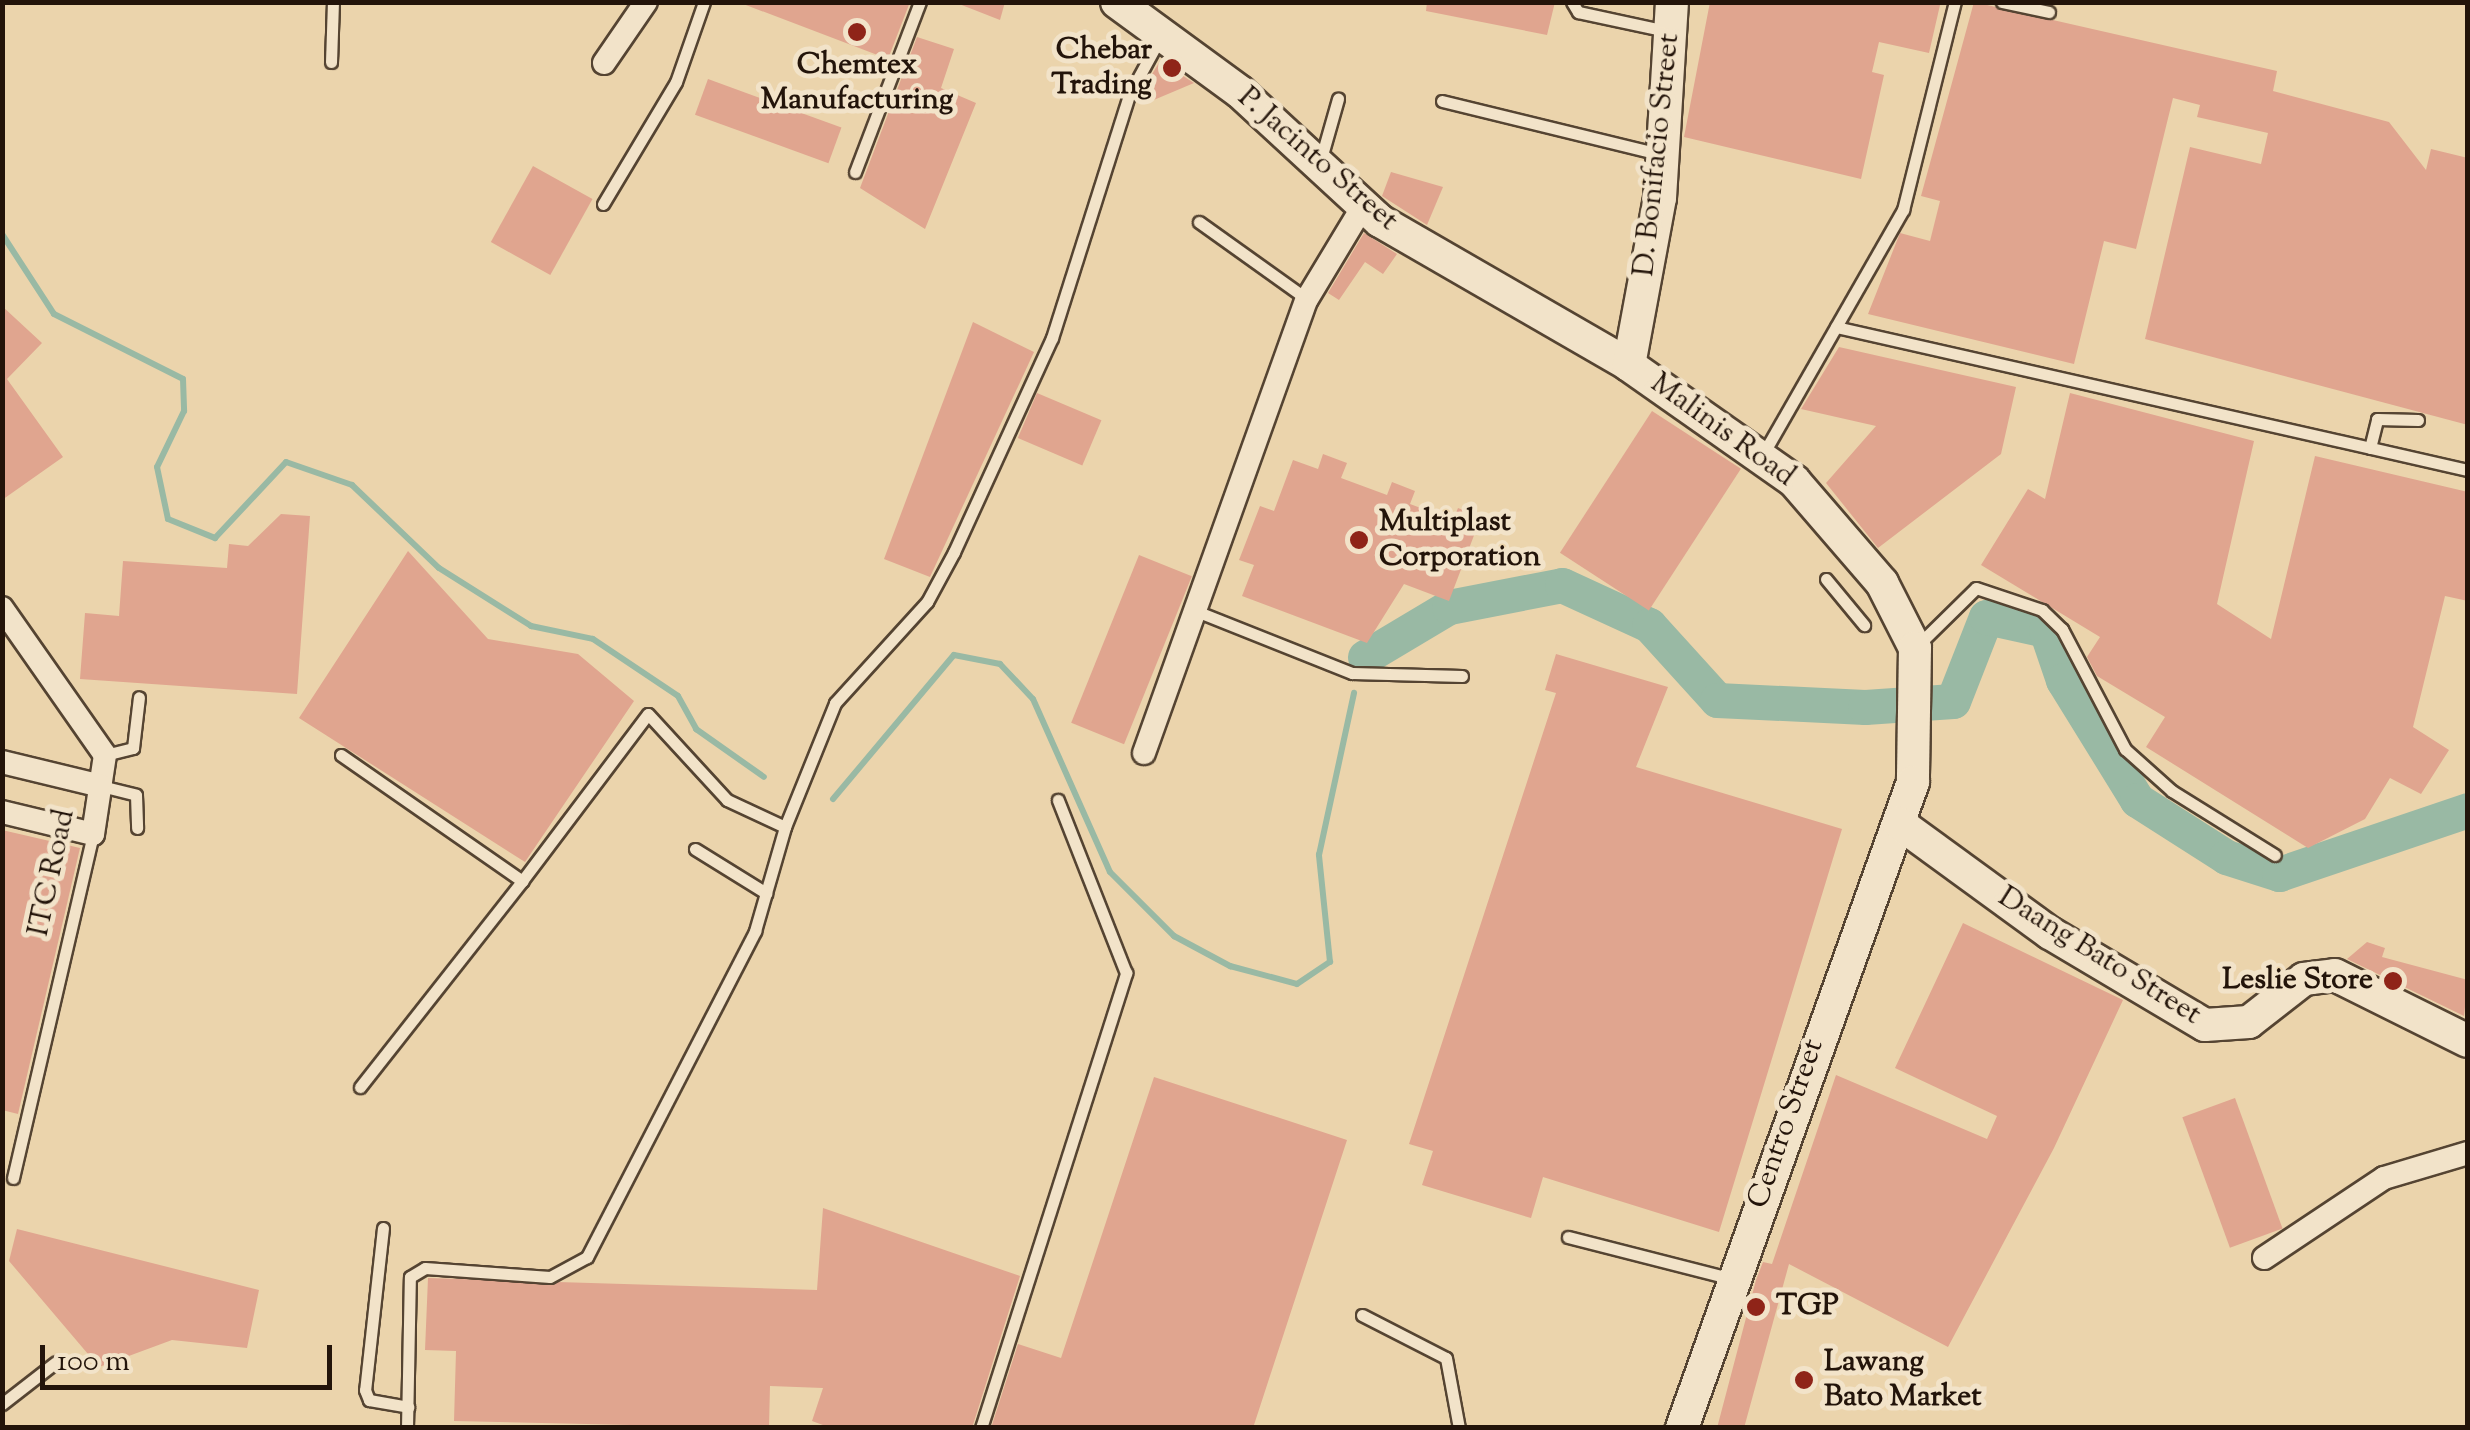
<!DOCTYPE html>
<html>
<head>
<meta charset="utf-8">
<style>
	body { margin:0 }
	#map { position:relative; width:2470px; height:1430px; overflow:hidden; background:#ebd4ac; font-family:"Sorts Mill Goudy",serif }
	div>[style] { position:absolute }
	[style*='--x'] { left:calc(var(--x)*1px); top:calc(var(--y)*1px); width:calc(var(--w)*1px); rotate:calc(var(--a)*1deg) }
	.stream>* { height:6px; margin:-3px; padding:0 3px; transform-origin:3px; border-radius:3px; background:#99b9a4 }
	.river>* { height:35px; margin:-17.5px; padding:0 17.5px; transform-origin:17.5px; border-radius:17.5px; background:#99b9a4 }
	.building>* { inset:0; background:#e0a58f; transform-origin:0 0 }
	.roads { filter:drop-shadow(2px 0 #554432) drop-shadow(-2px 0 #554432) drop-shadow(0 2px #554432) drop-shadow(0 -2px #554432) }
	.lane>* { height:11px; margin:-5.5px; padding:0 5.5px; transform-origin:5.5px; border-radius:5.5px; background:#f2e3c9 }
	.street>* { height:22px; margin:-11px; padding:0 11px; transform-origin:11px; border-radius:11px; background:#f2e3c9 }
	.secondary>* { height:32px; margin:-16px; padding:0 16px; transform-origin:16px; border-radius:16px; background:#f2e3c9 }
	.dots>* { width:28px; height:28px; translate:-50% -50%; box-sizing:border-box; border:5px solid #f2e3c9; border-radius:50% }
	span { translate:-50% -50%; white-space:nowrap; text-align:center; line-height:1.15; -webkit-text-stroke:10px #f2e3c9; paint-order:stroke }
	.poi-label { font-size:30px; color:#23140a; font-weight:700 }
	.right { translate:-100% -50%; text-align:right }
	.left { translate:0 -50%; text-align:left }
	.street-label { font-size:30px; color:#23140a }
	.frame { position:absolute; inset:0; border:5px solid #23140a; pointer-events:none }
	.scale { position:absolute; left:40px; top:1345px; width:292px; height:45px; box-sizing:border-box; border:5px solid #23140a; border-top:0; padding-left:12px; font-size:30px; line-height:35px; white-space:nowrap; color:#23140a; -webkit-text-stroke:8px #f2e3c9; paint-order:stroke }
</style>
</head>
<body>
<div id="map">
	<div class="stream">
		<div style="--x:2;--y:234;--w:95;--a:57"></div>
		<div style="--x:54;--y:314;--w:144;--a:26.7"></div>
		<div style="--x:183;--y:379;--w:32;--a:88"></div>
		<div style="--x:184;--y:411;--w:62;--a:115.7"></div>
		<div style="--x:157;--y:467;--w:53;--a:78.1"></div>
		<div style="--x:168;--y:519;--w:51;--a:22"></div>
		<div style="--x:215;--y:538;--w:104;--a:-46.9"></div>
		<div style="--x:286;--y:462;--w:70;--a:19.2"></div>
		<div style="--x:352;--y:485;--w:120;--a:43.7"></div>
		<div style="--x:439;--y:568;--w:109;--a:32.2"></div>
		<div style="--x:531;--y:626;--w:63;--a:11.8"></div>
		<div style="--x:593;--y:639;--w:102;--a:33.8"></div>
		<div style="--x:678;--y:696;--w:38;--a:61"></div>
		<div style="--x:696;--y:729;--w:83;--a:35.2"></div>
		<div style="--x:833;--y:799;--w:188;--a:-50"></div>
		<div style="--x:954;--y:655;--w:47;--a:11.1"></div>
		<div style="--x:1000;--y:664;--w:48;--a:46.7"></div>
		<div style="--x:1033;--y:699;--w:189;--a:66"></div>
		<div style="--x:1110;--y:872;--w:91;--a:45"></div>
		<div style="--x:1174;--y:936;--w:64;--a:28.2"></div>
		<div style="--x:1230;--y:966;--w:69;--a:15"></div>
		<div style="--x:1297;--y:984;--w:40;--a:-34"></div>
		<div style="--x:1330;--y:962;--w:108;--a:-95.9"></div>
		<div style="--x:1319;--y:855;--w:166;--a:-77.8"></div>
	</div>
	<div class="river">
		<div style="--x:1365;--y:657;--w:98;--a:-30.8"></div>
		<div style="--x:1449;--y:607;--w:115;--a:-11"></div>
		<div style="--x:1562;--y:585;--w:96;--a:24.7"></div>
		<div style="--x:1649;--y:625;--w:101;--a:47.8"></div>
		<div style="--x:1717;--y:700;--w:148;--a:2.7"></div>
		<div style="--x:1865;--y:707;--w:88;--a:-3.9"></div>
		<div style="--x:1953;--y:701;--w:90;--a:-68.6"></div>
		<div style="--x:1986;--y:617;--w:61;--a:12.2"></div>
		<div style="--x:2046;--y:630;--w:53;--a:71.2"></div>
		<div style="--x:2063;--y:680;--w:141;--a:58.3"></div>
		<div style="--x:2137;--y:800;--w:106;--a:32.6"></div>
		<div style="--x:2226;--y:857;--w:56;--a:17.8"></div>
		<div style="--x:2279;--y:874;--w:200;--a:-18.7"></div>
	</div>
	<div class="building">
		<div style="clip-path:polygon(738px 2px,910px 2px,888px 59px)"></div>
		<div style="clip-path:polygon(954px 2px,1005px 2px,1000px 20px)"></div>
		<div style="clip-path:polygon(1427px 2px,1555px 2px,1547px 35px,1426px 11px)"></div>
		<div style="clip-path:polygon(1710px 2px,1940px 5px,1929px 53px,1879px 42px,1872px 72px,1884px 75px,1861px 179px,1684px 137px)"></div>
		<div style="clip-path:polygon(1974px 2px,2277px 71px,2273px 91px,2389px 122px,2426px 170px,2431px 149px,2468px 158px,2468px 425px,2145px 339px,2190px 147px,2261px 164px,2268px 133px,2197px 117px,2200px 105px,2173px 98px,2136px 249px,2104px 241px,2074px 364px,1868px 314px,1900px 233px,1930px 241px,1940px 201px,1921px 196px)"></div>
		<div style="clip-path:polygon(917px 37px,954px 49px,941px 88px,976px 103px,925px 229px,860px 188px)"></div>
		<div style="clip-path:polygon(1160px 61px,1194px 83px,1149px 102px,1140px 94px)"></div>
		<div style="left:708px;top:79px;width:142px;height:38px;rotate:20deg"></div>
		<div style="left:533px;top:166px;width:68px;height:87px;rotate:29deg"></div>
		<div style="clip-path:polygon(1391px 172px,1443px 187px,1427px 225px,1382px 196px)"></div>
		<div style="clip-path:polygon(1364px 233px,1397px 254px,1383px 274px,1365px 262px,1339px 300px,1328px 293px)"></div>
		<div style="clip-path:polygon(2px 306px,42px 343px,7px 379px,63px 457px,2px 500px)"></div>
		<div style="clip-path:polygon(973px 322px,1034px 352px,930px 577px,884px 559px)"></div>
		<div style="clip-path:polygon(1839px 347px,2016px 387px,2001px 454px,1878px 548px,1826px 483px,1876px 426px,1801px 409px)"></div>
		<div style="left:1037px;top:393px;width:70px;height:49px;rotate:23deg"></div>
		<div style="clip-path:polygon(2070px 393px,2254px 441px,2217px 604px,2271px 639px,2315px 456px,2468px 492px,2468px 601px,2445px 596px,2413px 727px,2449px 750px,2421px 794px,2390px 778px,2365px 819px,2308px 848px,2146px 747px,2165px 717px,2097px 676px,2087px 657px,2100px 637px,1981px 565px,2028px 489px,2045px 499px)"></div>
		<div style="left:1652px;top:411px;width:106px;height:169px;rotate:33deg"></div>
		<div style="clip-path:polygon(1323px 454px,1347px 463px,1341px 478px,1387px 495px,1392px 482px,1415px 491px,1410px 504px,1453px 520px,1458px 508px,1481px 517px,1449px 601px,1404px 584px,1367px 643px,1242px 596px,1254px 565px,1239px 560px,1260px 506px,1274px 511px,1293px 460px,1318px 469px)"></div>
		<div style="clip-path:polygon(281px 514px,310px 516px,297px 694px,80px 679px,85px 613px,119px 616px,123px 561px,227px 568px,229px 544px,248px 546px)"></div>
		<div style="clip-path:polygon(408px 551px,488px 639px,578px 654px,634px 701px,525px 862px,299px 718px)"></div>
		<div style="left:1139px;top:555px;width:57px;height:181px;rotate:22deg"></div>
		<div style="clip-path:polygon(1556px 654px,1668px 687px,1636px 767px,1842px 829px,1719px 1232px,1543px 1177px,1531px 1218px,1422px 1185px,1433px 1151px,1409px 1144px,1556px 693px,1545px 690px)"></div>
		<div style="clip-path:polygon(2px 830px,80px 848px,18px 1114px,2px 1110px)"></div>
		<div style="clip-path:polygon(1963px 923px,2123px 1000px,2054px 1148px,1948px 1347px,1789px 1264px,1744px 1428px,1717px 1428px,1756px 1280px,1763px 1262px,1772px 1264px,1836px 1075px,1987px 1139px,1997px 1116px,1895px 1068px)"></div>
		<div style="clip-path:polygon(2367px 942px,2385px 948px,2382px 957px,2468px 980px,2464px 1016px,2347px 959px)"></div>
		<div style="clip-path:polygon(1154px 1077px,1347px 1140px,1253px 1428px,991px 1428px,1018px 1344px,1061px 1358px)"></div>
		<div style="left:2235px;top:1098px;width:139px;height:56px;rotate:70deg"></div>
		<div style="clip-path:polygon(823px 1208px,1020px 1276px,972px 1428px,831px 1428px,812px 1421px,823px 1388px,770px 1386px,769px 1428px,454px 1421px,456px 1351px,425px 1350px,428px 1278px,817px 1290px)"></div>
		<div style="clip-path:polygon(17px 1229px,259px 1290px,247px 1348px,172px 1340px,99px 1367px,9px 1261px)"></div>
	</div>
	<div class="roads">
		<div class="lane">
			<div style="--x:1572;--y:2;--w:12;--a:59"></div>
			<div style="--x:1578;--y:12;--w:91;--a:12.1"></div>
			<div style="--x:2002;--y:2;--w:48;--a:12"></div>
			<div style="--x:331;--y:62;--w:60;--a:-88.1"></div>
			<div style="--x:1442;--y:101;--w:223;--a:13.7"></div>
			<div style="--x:1320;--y:162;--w:66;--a:-74.1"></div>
			<div style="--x:855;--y:172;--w:182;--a:-69.1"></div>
			<div style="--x:603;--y:204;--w:142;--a:-59.1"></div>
			<div style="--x:676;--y:82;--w:85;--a:-70.7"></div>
			<div style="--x:1199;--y:222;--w:133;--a:35.5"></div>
			<div style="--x:1836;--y:327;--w:648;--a:12.75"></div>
			<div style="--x:2370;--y:448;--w:30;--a:-76"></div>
			<div style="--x:2377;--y:419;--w:41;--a:1.4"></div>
			<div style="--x:1762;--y:456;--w:284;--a:-60.2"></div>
			<div style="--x:1903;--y:210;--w:214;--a:-76"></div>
			<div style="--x:1826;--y:579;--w:60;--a:50.4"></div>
			<div style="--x:1196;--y:611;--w:168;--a:21.7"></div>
			<div style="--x:1352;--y:673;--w:110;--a:1.6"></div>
			<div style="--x:1918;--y:645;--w:81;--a:-44.5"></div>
			<div style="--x:1976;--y:588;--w:70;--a:18.4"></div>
			<div style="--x:2042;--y:610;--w:28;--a:44"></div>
			<div style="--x:2062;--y:629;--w:136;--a:62.3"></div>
			<div style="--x:2125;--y:749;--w:63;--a:41.8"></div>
			<div style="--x:2172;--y:791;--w:121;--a:31.9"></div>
			<div style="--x:105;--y:755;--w:29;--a:-14"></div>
			<div style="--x:133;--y:748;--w:51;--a:-83.3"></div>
			<div style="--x:341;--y:755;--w:221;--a:34.8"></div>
			<div style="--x:522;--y:881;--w:209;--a:-53"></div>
			<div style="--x:648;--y:714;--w:117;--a:47.4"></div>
			<div style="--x:727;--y:800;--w:64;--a:25"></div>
			<div style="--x:785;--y:827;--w:134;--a:-68"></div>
			<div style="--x:835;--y:703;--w:137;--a:-47.7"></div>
			<div style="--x:927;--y:602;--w:57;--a:-61.6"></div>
			<div style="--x:954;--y:552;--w:235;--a:-65.4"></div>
			<div style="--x:1052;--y:338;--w:255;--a:-72.4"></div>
			<div style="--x:1129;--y:95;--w:65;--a:-61.5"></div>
			<div style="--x:101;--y:786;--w:36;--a:14"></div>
			<div style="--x:136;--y:795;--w:33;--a:88"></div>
			<div style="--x:695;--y:849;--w:84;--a:31.8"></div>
			<div style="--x:360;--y:1087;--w:262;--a:-51.8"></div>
			<div style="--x:13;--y:1178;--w:353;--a:-76.9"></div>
			<div style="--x:383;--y:1228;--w:163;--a:96.3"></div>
			<div style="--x:365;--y:1390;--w:11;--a:68"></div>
			<div style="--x:369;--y:1400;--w:40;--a:10"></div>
			<div style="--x:1568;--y:1237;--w:170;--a:14.3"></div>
			<div style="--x:1362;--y:1315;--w:94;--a:27.1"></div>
			<div style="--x:1446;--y:1358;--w:71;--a:79.5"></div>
			<div style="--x:2;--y:1404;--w:68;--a:-37.9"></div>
			<div style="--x:407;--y:1428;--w:151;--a:-88.9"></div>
			<div style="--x:410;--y:1277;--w:17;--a:-31"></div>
			<div style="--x:425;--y:1268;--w:125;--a:4.1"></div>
			<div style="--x:550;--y:1277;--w:42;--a:-28.4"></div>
			<div style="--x:587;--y:1257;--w:367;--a:-62.7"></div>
			<div style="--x:755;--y:931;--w:108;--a:-73.9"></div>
			<div style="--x:981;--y:1428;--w:478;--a:-72.3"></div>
			<div style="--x:1126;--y:973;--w:186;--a:-111.5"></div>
		</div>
		<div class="street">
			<div style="--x:604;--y:63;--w:74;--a:-55.5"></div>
			<div style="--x:2;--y:608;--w:179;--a:55"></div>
			<div style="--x:105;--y:755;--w:80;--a:98.6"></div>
			<div style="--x:93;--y:834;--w:94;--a:-166.4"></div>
			<div style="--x:1144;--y:753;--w:482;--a:-70.3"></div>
			<div style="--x:1307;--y:299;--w:109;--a:-58.9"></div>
			<div style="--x:2;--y:762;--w:102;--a:13.6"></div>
			<div style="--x:2264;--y:1258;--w:144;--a:-33.7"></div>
			<div style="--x:2384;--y:1178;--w:88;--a:-16.6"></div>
		</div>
		<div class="secondary">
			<div style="--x:1117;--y:2;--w:152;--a:36.2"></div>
			<div style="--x:1240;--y:92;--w:190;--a:42.7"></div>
			<div style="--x:1380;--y:221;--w:288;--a:30"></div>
			<div style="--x:1629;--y:365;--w:202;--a:35.1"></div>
			<div style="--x:1794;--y:481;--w:135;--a:49.2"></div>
			<div style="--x:1882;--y:583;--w:73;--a:63.1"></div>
			<div style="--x:1915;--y:648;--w:134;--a:90.9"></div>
			<div style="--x:1913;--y:782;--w:686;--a:109.68"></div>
			<div style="--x:1629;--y:365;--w:170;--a:-79.5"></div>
			<div style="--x:1660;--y:198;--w:196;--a:-86.5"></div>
			<div style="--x:1899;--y:823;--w:187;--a:36.1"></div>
			<div style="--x:2050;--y:933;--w:180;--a:30.7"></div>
			<div style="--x:2205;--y:1025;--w:44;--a:-3.9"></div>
			<div style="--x:2249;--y:1022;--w:70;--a:-38"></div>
			<div style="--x:2304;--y:979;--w:31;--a:-7"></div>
			<div style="--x:2335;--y:975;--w:148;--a:26.4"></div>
		</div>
	</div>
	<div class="dots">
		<div style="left:857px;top:32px;background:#8f2418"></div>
		<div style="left:1172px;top:68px;background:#8f2418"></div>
		<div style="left:1359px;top:540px;background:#8f2418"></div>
		<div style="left:2393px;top:981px;background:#8f2418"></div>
		<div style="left:1756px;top:1307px;background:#8f2418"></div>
		<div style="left:1804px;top:1380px;background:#8f2418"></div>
	</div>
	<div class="poi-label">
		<span class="right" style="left:1152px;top:68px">Chebar<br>Trading</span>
		<span style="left:857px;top:83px">Chemtex<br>Manufacturing</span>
		<span class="left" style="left:1379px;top:540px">Multiplast<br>Corporation</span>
		<span class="right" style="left:2373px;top:981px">Leslie Store</span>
		<span class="left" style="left:1776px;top:1307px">TGP</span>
		<span class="left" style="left:1824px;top:1380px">Lawang<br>Bato Market</span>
	</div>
	<div class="street-label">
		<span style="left:1658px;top:155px;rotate:-84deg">D. Bonifacio Street</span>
		<span style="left:1317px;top:160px;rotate:41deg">P. Jacinto Street</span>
		<span style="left:1722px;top:431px;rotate:36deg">Malinis Road</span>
		<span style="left:53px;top:873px;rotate:-78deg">ITC Road</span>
		<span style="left:2099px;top:957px;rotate:32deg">Daang Bato Street</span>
		<span style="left:1787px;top:1124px;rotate:-71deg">Centro Street</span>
	</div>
	<div class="frame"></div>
	<div class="scale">100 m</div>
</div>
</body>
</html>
